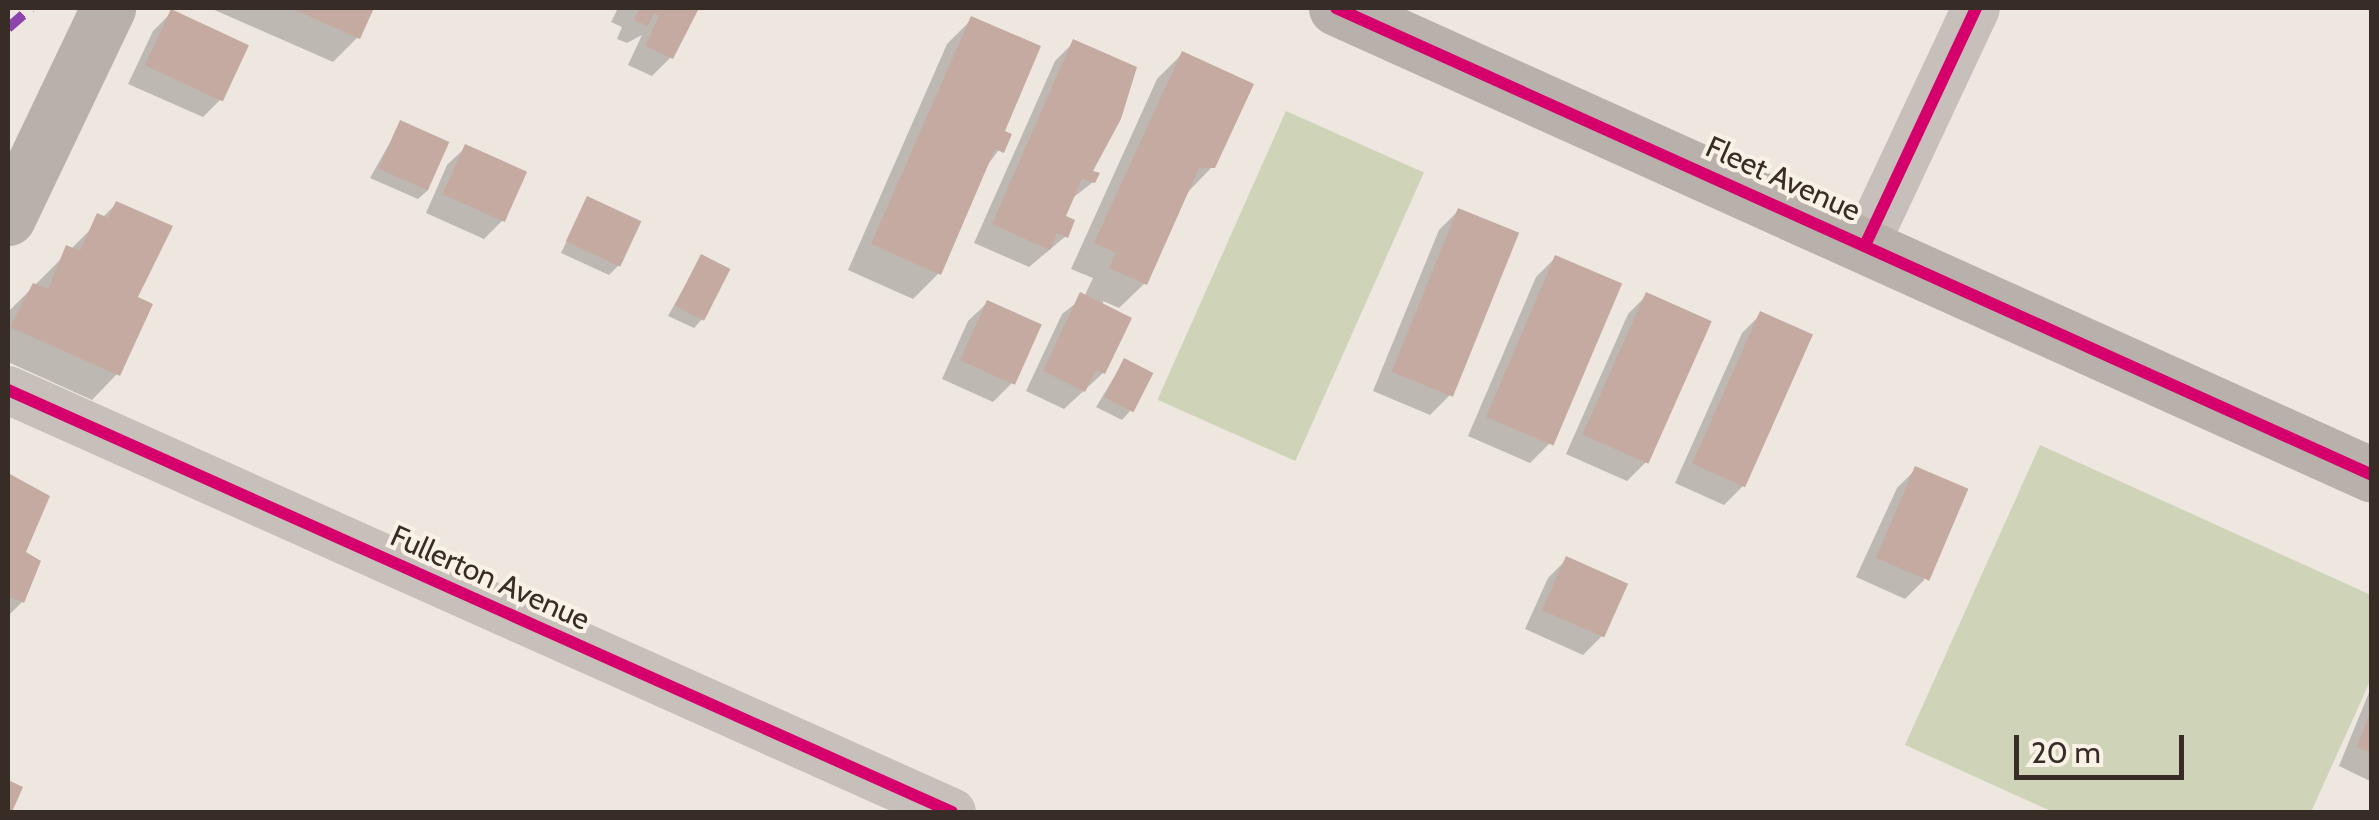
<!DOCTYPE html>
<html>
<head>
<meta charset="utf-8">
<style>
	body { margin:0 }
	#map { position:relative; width:2379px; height:820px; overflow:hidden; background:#eee7e0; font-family:Cabin,sans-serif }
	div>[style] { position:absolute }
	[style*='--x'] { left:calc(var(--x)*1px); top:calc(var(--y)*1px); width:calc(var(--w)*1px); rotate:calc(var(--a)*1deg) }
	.green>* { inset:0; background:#cfd4b8; transform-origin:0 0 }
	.shadow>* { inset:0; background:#0003 }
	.building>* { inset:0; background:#c4aaa0; transform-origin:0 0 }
	.street>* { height:48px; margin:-24px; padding:0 24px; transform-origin:24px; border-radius:24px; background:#c7bfb9 }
	.secondary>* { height:55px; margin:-27.5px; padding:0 27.5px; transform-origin:27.5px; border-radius:27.5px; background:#b8b0aa }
	.quiet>* { height:10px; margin-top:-5px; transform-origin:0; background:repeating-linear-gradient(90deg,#8e44ad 0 20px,transparent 0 30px) }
	.cycleway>* { height:12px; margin:-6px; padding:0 6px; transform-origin:6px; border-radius:6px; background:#d6006c }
	span { translate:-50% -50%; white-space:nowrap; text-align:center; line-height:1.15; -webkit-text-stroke:8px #fbf2e7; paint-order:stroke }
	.street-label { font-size:30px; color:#382c27 }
	.frame { position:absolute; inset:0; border:10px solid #382c27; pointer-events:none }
	.scale { position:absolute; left:2014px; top:735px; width:170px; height:45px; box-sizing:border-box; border:5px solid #382c27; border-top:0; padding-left:12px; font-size:30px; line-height:35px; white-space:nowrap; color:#382c27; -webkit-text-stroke:8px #fbf2e7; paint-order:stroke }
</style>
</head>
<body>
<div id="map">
	<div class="green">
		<div style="left:1286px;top:111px;width:151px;height:316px;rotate:24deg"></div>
		<div style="clip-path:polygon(2040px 445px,2371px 595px,2371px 679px,2311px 812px,2053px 812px,1905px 745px)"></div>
	</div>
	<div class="shadow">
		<div style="clip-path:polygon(210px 8px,371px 8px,358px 37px,333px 62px)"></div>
		<div style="clip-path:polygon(618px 8px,695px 8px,671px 57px,652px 76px,628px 65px,642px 35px,627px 43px,617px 39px,622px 27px,611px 22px)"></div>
		<div style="clip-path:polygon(172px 12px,222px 98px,203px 117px,128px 84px,153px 31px)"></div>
		<div style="clip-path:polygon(972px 19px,1001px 132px,1009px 136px,984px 170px,938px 274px,913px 299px,848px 270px,947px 44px)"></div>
		<div style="clip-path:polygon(1074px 42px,1093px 182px,1070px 200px,1063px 217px,1066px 236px,1029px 267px,974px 243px,1055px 61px)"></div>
		<div style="clip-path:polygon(1182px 54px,1213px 166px,1188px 192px,1145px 283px,1119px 308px,1103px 301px,1103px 373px,1064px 409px,1026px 391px,1062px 314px,1084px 297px,1093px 278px,1071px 269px,1157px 79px)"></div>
		<div style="clip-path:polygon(401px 123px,428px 190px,418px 199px,370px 178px)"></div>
		<div style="clip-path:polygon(466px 147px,503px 220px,484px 239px,426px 213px,447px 165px)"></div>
		<div style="clip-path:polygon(587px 199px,618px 266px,609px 275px,561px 253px)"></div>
		<div style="clip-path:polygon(116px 204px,135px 298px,117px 374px,92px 400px,8px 362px,8px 312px)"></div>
		<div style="clip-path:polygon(1458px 211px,1449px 396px,1430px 415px,1373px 391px,1439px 230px)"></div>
		<div style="clip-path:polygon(701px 257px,703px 318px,694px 328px,668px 316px)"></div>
		<div style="clip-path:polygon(1555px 258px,1549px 444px,1530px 463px,1468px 436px,1536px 277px)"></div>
		<div style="clip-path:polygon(1647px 295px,1646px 462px,1627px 481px,1566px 454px,1628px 314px)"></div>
		<div style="clip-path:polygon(987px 303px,1012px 383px,993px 402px,942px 379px,968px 321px)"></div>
		<div style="clip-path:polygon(1761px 314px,1743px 486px,1724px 505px,1675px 483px,1742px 333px)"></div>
		<div style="clip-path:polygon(1124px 361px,1131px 410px,1122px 420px,1096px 407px)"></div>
		<div style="clip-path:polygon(1916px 469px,1924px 580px,1905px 599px,1856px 577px,1897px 488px)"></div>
		<div style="clip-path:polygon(8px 480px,47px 498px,23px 553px,22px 602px,8px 616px)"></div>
		<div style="clip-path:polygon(1567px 559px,1602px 636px,1583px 655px,1525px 629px,1548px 578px)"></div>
		<div style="clip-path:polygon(2372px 685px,2372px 782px,2339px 766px)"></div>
	</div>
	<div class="building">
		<div style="clip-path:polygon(291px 8px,374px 8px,360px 39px)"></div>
		<div style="clip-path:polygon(640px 8px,699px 8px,673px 59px,645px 46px,659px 16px,654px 13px,648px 26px,634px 20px)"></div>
		<div style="left:171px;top:9px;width:86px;height:62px;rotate:25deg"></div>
		<div style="clip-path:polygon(971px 16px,1041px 46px,1005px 131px,1012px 134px,1004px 153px,995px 149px,941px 275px,871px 244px)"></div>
		<div style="clip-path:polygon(1073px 39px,1137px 67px,1121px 119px,1093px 171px,1100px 173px,1095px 183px,1082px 179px,1066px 216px,1075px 220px,1068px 238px,1057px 233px,1050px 250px,992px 224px)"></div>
		<div style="clip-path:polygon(1182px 51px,1254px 84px,1215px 168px,1199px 168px,1147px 285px,1109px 268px,1116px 253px,1094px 243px)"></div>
		<div style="left:400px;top:120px;width:54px;height:53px;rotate:24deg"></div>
		<div style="left:465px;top:144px;width:68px;height:55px;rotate:24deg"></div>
		<div style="left:587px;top:196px;width:60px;height:50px;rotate:25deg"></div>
		<div style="clip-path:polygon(116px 201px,173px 226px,138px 297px,153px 304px,120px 376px,10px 327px,33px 283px,48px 289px,66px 245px,80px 251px,97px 213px,108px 218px)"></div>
		<div style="left:1458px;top:208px;width:66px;height:177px;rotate:22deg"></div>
		<div style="left:701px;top:254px;width:33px;height:58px;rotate:27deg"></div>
		<div style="left:1555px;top:255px;width:73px;height:176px;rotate:23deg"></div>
		<div style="clip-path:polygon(1080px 292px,1132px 318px,1105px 374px,1096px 370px,1085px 392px,1043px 371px)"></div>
		<div style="left:1646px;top:292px;width:72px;height:156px;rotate:24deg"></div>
		<div style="left:987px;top:300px;width:60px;height:66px;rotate:24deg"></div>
		<div style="left:1760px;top:311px;width:58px;height:167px;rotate:24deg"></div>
		<div style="left:1124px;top:358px;width:33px;height:44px;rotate:27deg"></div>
		<div style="left:1915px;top:466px;width:58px;height:100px;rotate:23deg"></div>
		<div style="clip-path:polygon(8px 473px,50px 496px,26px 552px,41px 561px,24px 603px,8px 596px)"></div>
		<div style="left:1566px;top:556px;width:68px;height:59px;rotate:24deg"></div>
		<div style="clip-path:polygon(2371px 710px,2372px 710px,2372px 754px,2357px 747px)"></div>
		<div style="clip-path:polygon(8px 780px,23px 787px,12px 812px,8px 812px)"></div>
	</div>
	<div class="street">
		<div style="--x:1866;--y:243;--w:259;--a:-64.9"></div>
		<div style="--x:8;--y:390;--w:1034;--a:24.09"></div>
	</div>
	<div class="secondary">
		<div style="--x:1336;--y:8;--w:1136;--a:24.26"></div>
		<div style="--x:8;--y:218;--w:233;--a:-64.5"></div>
	</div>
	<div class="quiet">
		<div style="--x:8;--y:28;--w:30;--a:-41"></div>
	</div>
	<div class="cycleway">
		<div style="--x:1336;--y:8;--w:1136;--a:24.26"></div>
		<div style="--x:1866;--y:243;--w:259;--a:-64.9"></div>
		<div style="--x:8;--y:390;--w:1034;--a:24.09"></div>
	</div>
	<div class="street-label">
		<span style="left:1783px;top:179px;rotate:24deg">Fleet Avenue</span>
		<span style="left:490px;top:578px;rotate:24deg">Fullerton Avenue</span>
	</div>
	<div class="frame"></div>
	<div class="scale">20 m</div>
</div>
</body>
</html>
